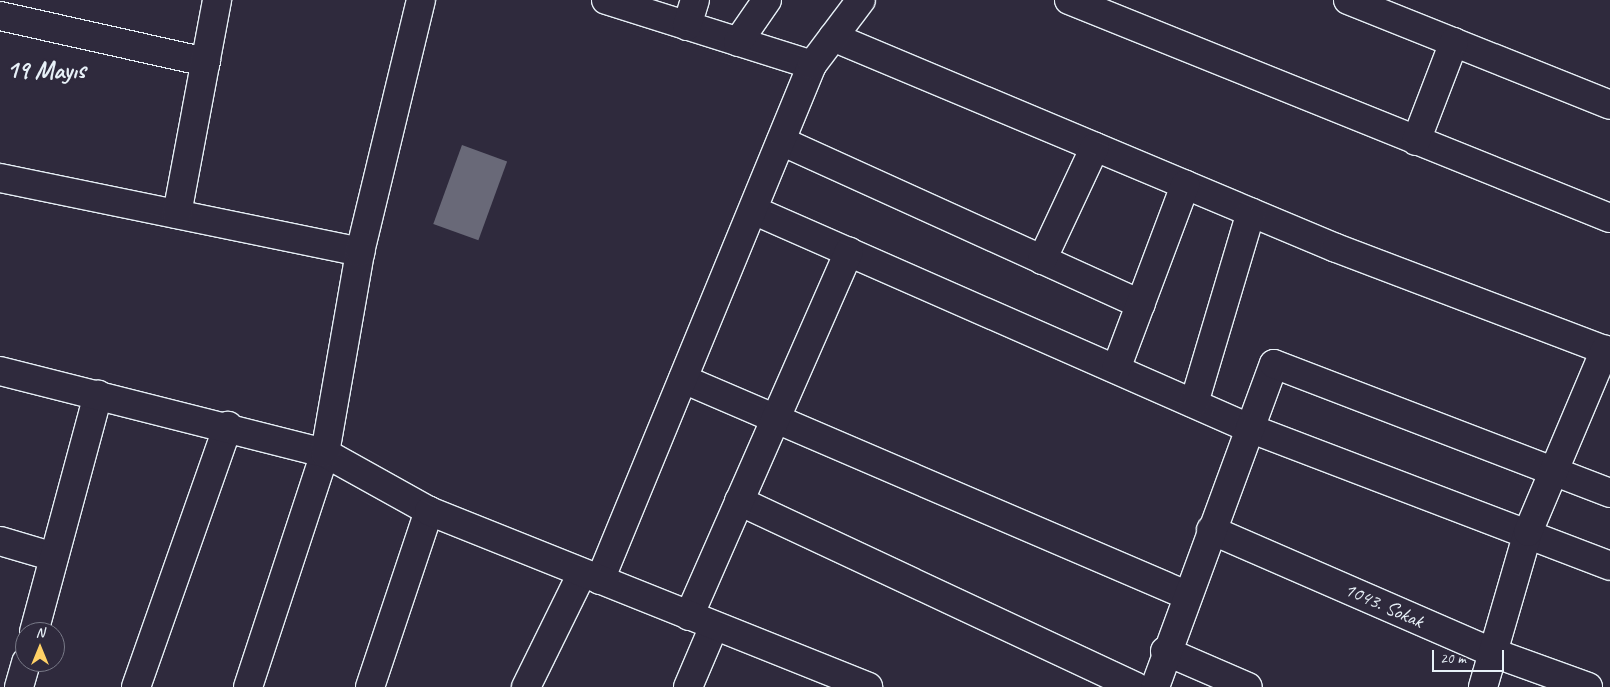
<!DOCTYPE html>
<html>
<head>
<meta charset="utf-8">
<style>
	body { margin:0 }
	#map { position:relative; width:1610px; height:687px; overflow:hidden; background:#2f2a3d; font-family:Caveat,sans-serif }
	div>[style] { position:absolute }
	[style*='--x'] { left:calc(var(--x)*1px); top:calc(var(--y)*1px); width:calc(var(--w)*1px); rotate:calc(var(--a)*1deg) }
	.water>* { inset:0; background:#696978; transform-origin:0 0 }
	.roads { filter:drop-shadow(1px 0 #e8f1f8) drop-shadow(-1px 0 #e8f1f8) drop-shadow(0 1px #e8f1f8) drop-shadow(0 -1px #e8f1f8) }
	.street>* { height:28px; margin:-14px; padding:0 14px; transform-origin:14px; border-radius:14px; background:#2f2a3d }
	.secondary>* { height:28px; margin:-14px; padding:0 14px; transform-origin:14px; border-radius:14px; background:#2f2a3d }
	span { translate:-50% -50%; white-space:nowrap; text-align:center; line-height:1.15; -webkit-text-stroke:4.5px #2f2a3d; paint-order:stroke }
	.street-label { font-size:20px; color:#e8f1f8 }
	.district-label { font-size:25px; color:#e8f1f8; font-weight:700 }
	.north { position:absolute; left:15px; top:622px; width:50px; height:50px; box-sizing:border-box; background:#2f2a3d; border:1px solid #797a88; border-radius:50%; rotate:0deg; font-size:14px; font-weight:700; line-height:20px; text-align:center; color:#e8f1f8 }
	.north::after { content:''; display:block; margin:auto; width:18px; height:22px; background:#ffd166; clip-path:polygon(50% 0,100% 100%,50% 72%,0 100%) }
	.scale { position:absolute; left:1432px; top:650px; width:72px; height:22px; box-sizing:border-box; border:2px solid #e8f1f8; border-top:0; padding-left:6px; font-size:15px; line-height:18px; white-space:nowrap; color:#e8f1f8; -webkit-text-stroke:4px #2f2a3d; paint-order:stroke }
</style>
</head>
<body>
<div id="map">
	<div class="water">
		<div style="left:462px;top:145px;width:48px;height:84px;rotate:20deg"></div>
	</div>
	<div class="roads">
		<div class="street">
			<div style="--x:606;--y:0;--w:216;--a:17.5"></div>
			<div style="--x:1069;--y:0;--w:583;--a:21.95"></div>
			<div style="--x:1348;--y:0;--w:282;--a:21.8"></div>
			<div style="--x:0;--y:16;--w:211;--a:12.6"></div>
			<div style="--x:687;--y:26;--w:27;--a:-73"></div>
			<div style="--x:833;--y:37;--w:545;--a:22.76"></div>
			<div style="--x:1336;--y:248;--w:293;--a:20.8"></div>
			<div style="--x:738;--y:42;--w:51;--a:-55.4"></div>
			<div style="--x:781;--y:141;--w:395;--a:24.4"></div>
			<div style="--x:1416;--y:141;--w:106;--a:-69"></div>
			<div style="--x:0;--y:178;--w:368;--a:11.6"></div>
			<div style="--x:753;--y:210;--w:542;--a:23.73"></div>
			<div style="--x:1249;--y:428;--w:386;--a:20.9"></div>
			<div style="--x:177;--y:214;--w:218;--a:-79.4"></div>
			<div style="--x:1042;--y:260;--w:125;--a:-64.9"></div>
			<div style="--x:1116;--y:369;--w:197;--a:-69.4"></div>
			<div style="--x:683;--y:379;--w:547;--a:23.24"></div>
			<div style="--x:1194;--y:403;--w:199;--a:-73.4"></div>
			<div style="--x:739;--y:501;--w:438;--a:25.1"></div>
			<div style="--x:1211;--y:530;--w:309;--a:23.5"></div>
			<div style="--x:1494;--y:653;--w:100;--a:19.9"></div>
			<div style="--x:0;--y:541;--w:56;--a:16.5"></div>
			<div style="--x:600;--y:580;--w:557;--a:-67.63"></div>
			<div style="--x:812;--y:65;--w:81;--a:-53"></div>
			<div style="--x:689;--y:616;--w:398;--a:-66.3"></div>
			<div style="--x:34;--y:632;--w:246;--a:-74.9"></div>
			<div style="--x:1165;--y:651;--w:90;--a:23.4"></div>
			<div style="--x:19;--y:687;--w:26;--a:-74"></div>
			<div style="--x:136;--y:687;--w:277;--a:-70.6"></div>
			<div style="--x:248;--y:687;--w:246;--a:-71.8"></div>
			<div style="--x:370;--y:687;--w:186;--a:-71.5"></div>
			<div style="--x:526;--y:687;--w:127;--a:-63.8"></div>
			<div style="--x:688;--y:687;--w:66;--a:-66.9"></div>
			<div style="--x:1155;--y:687;--w:344;--a:-69.8"></div>
			<div style="--x:1274;--y:364;--w:360;--a:21"></div>
			<div style="--x:1483;--y:687;--w:161;--a:-73.8"></div>
			<div style="--x:1528;--y:532;--w:198;--a:-67.1"></div>
		</div>
		<div class="secondary">
			<div style="--x:0;--y:371;--w:335;--a:14.2"></div>
			<div style="--x:325;--y:453;--w:119;--a:29.1"></div>
			<div style="--x:429;--y:511;--w:473;--a:21.8"></div>
			<div style="--x:325;--y:453;--w:204;--a:-80.1"></div>
			<div style="--x:360;--y:252;--w:259;--a:-76.4"></div>
		</div>
	</div>
	<div class="street-label">
		<span style="left:1384px;top:605px;rotate:24deg">1043. Sokak</span>
	</div>
	<div class="district-label">
		<span style="left:46px;top:70px">19 Mayıs</span>
	</div>
	<div class="north">N</div>
	<div class="scale">20 m</div>
</div>
</body>
</html>
